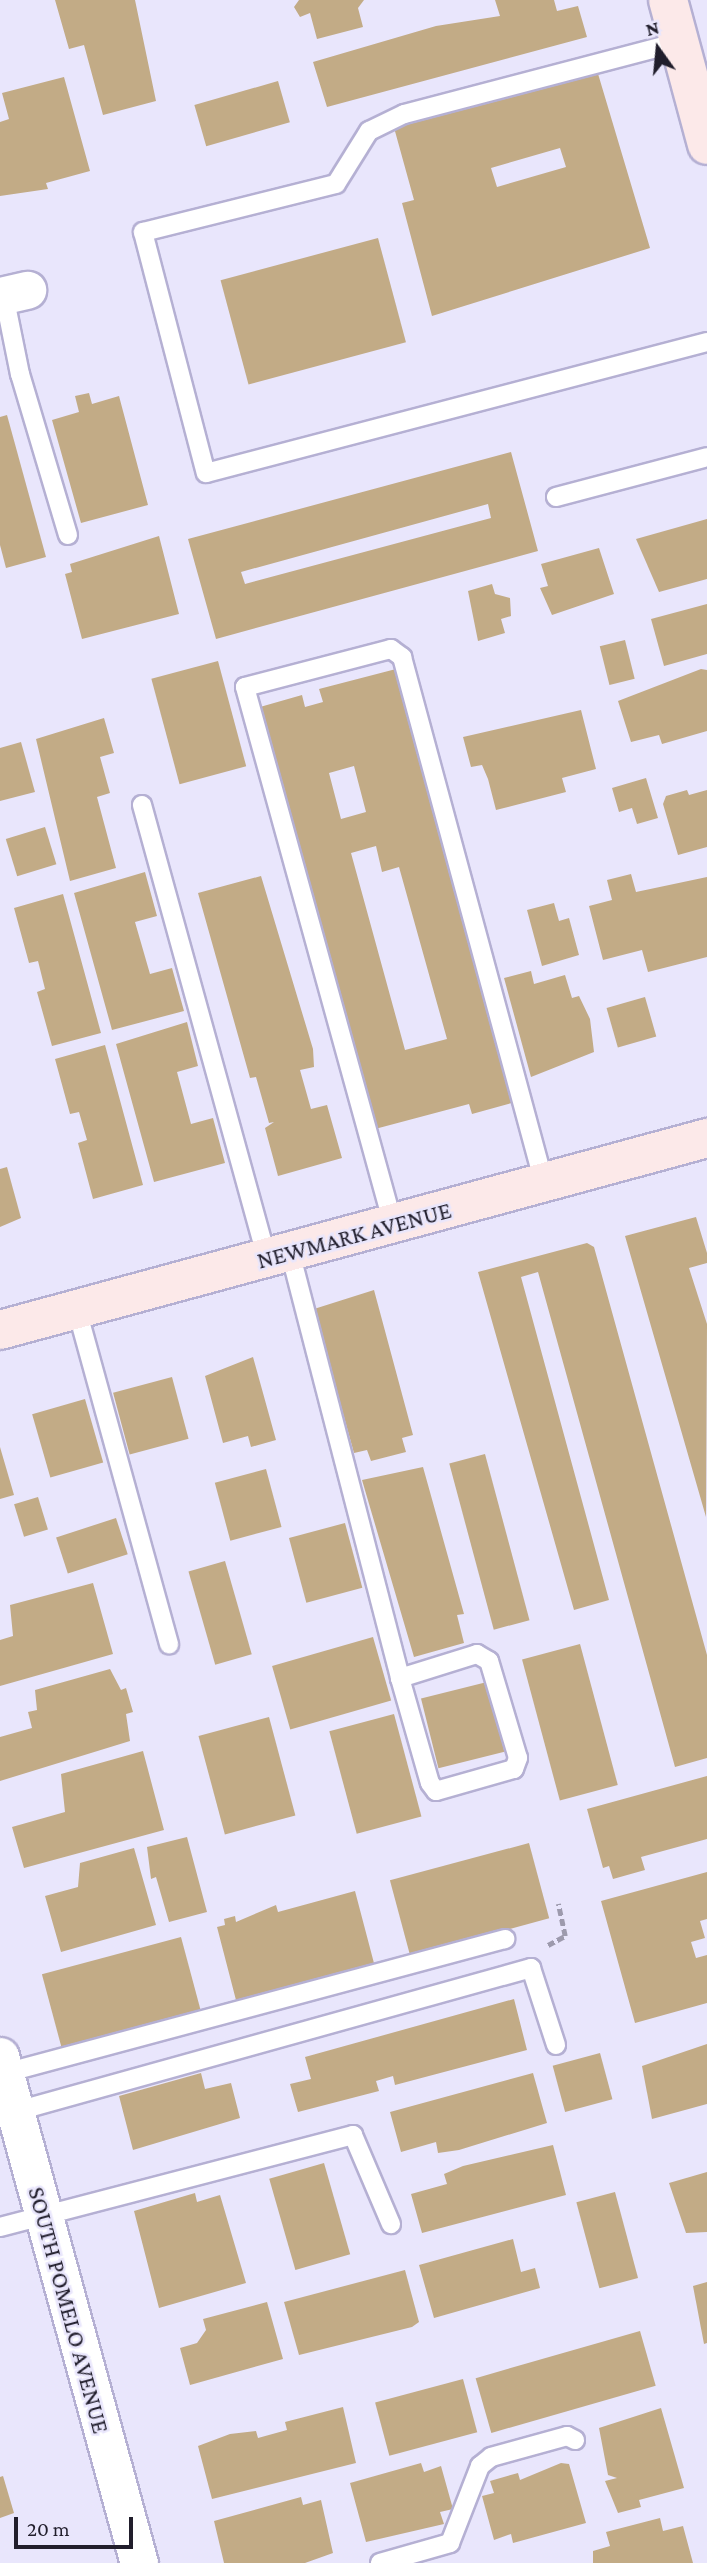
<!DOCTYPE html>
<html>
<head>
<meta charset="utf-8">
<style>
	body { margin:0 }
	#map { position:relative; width:707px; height:2563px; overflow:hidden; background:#e9e6fc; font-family:"Crimson Pro",serif }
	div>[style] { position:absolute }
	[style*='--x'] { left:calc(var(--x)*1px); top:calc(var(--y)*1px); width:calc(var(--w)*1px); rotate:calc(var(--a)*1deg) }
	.building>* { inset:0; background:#c2ab86; transform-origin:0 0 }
	.path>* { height:4.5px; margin-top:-2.25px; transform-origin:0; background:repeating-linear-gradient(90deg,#9d9aad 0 7px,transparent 0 10.5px) }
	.roads { filter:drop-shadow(2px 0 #b5b0d3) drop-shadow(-2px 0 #b5b0d3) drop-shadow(0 2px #b5b0d3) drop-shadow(0 -2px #b5b0d3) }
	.lane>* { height:18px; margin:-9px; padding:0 9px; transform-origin:9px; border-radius:9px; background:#fff }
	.street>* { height:37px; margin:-18.5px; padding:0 18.5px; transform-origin:18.5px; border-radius:18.5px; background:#fff }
	.secondary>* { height:38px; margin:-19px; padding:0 19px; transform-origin:19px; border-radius:19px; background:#fce9e9 }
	span { translate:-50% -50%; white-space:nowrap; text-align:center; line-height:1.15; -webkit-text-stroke:5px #e9e6fc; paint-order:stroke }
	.street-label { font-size:24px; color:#211e2c }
	.north { position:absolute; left:623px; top:14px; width:70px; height:70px; -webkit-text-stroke:5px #e9e6fc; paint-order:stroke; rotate:345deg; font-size:19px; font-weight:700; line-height:28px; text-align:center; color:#211e2c }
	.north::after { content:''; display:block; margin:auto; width:24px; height:32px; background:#211e2c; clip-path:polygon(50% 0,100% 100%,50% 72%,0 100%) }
	.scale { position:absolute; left:14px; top:2517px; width:119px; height:32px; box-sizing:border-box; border:4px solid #211e2c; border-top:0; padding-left:9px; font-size:21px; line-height:24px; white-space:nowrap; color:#211e2c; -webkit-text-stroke:5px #e9e6fc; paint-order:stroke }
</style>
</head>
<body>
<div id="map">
	<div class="building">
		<div style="clip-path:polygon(55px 0,135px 0,156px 101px,103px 115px,84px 45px,69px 49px)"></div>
		<div style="clip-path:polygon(364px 0,358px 8px,363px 27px,317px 39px,310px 13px,300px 17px,294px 7px,299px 0)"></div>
		<div style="clip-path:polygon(495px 0,554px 0,557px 11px,578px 6px,587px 37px,327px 107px,313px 62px,436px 26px,500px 16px)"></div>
		<div style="clip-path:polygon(evenodd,596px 67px,650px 248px,432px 316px,402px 203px,414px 200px,393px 124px,596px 67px,560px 148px,566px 167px,497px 187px,491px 168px,560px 148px)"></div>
		<div style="clip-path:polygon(64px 77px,90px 171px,46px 183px,48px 189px,0 196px,0 122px,9px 119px,2px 93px)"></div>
		<div style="left:278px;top:81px;width:43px;height:87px;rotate:74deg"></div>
		<div style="left:378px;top:238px;width:108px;height:163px;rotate:75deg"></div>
		<div style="clip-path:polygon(89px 393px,92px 404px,119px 396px,148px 505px,81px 523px,52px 420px,79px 412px,75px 396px)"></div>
		<div style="clip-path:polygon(7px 415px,46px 557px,6px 568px,0 545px,0 417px)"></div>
		<div style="clip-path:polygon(evenodd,511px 452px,538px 551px,216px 639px,188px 539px,511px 452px,488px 504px,491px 518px,245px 584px,241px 572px,488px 504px)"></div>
		<div style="clip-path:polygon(707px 519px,707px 579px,659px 592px,636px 539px)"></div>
		<div style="clip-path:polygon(159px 536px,179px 614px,82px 639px,65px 574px,72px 572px,70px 564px)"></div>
		<div style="clip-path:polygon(599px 548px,614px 594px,552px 615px,540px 588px,548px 586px,541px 564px)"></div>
		<div style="clip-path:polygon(492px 584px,495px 594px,510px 598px,511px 616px,501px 619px,505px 633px,478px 641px,468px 591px)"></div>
		<div style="clip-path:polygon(707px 604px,707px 654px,664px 666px,651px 619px)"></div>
		<div style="left:625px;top:640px;width:40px;height:26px;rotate:76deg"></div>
		<div style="left:218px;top:661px;width:109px;height:69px;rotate:75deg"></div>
		<div style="clip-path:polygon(evenodd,396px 669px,515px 1102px,472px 1114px,469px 1104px,375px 1129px,260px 707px,302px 695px,305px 707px,323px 702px,319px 689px,396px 669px,354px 766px,366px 812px,341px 819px,329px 773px,354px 766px,396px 669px,376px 846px,382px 872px,399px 867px,447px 1039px,405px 1050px,351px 853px,376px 846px)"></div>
		<div style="clip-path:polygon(701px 669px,707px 670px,707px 731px,662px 744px,659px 735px,631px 742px,618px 701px)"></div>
		<div style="clip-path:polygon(581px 710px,596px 769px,562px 778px,566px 792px,496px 810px,488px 779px,482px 765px,471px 767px,463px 737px)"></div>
		<div style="clip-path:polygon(104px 718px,114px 753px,100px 757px,110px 793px,97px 797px,116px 868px,70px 881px,36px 739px)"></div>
		<div style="clip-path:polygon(21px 742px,35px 792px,0 801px,0 748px)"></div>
		<div style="clip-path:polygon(646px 778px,658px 818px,637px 824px,632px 808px,619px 812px,612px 788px)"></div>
		<div style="clip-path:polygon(687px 790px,689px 795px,707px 790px,707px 847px,678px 855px,663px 804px,666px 796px)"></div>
		<div style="left:45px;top:827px;width:39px;height:41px;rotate:73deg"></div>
		<div style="clip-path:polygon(145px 872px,157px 916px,135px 922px,150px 974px,172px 968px,184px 1011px,112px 1030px,74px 893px)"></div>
		<div style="clip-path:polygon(631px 874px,636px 892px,707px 877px,707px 957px,648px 972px,642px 950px,603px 960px,589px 906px,612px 900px,607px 880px)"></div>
		<div style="clip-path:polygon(261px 876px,313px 1049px,314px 1067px,300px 1070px,311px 1109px,327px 1105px,342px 1158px,278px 1176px,265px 1128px,274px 1122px,269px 1123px,256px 1077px,250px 1078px,198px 893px)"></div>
		<div style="clip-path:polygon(63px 894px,101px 1033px,52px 1046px,37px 992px,45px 989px,38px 961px,29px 963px,14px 908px)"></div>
		<div style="clip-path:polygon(554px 903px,559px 921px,569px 918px,579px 955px,542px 966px,527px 910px)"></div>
		<div style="clip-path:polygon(531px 971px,534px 984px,565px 975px,572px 998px,579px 996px,590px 1019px,594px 1052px,531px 1077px,504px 978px)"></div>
		<div style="left:645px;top:997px;width:41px;height:40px;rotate:74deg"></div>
		<div style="clip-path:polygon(187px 1022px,198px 1066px,177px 1072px,191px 1124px,213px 1118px,225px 1163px,154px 1182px,116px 1044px)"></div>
		<div style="clip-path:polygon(105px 1045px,143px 1185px,93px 1199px,78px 1143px,87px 1140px,79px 1112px,70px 1114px,55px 1059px)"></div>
		<div style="clip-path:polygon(7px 1167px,21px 1218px,0 1227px,0 1169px)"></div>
		<div style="clip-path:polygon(696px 1217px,707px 1253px,707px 1263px,689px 1268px,707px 1324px,706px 1517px,625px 1236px)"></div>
		<div style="clip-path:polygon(587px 1243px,594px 1247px,707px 1655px,707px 1758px,675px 1767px,538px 1272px,521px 1277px,609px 1600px,574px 1610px,478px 1272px)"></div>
		<div style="clip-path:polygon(374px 1290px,413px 1435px,402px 1438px,406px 1452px,371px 1461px,367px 1450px,354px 1453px,314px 1309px)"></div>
		<div style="clip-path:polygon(253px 1357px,276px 1440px,251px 1447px,248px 1436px,223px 1443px,205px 1376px)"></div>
		<div style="left:172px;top:1377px;width:64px;height:61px;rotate:75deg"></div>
		<div style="left:85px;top:1399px;width:66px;height:55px;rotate:74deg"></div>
		<div style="clip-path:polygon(0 1447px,14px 1495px,0 1499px)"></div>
		<div style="left:485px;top:1454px;width:172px;height:37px;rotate:75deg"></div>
		<div style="clip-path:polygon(423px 1467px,464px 1614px,457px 1615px,464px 1643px,414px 1657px,362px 1480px)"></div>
		<div style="left:266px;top:1469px;width:60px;height:53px;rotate:75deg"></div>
		<div style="left:38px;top:1497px;width:34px;height:25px;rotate:73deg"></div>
		<div style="left:116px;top:1518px;width:38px;height:63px;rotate:72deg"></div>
		<div style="left:345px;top:1523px;width:67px;height:58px;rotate:75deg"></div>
		<div style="left:225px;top:1561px;width:97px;height:38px;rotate:74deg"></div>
		<div style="clip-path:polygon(93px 1583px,113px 1654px,0 1686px,0 1640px,13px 1636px,10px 1605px)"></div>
		<div style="left:373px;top:1637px;width:66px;height:105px;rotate:74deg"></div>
		<div style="left:580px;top:1644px;width:146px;height:60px;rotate:75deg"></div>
		<div style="clip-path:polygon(110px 1669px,121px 1690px,126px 1688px,133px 1712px,126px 1714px,130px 1741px,0 1781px,0 1737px,32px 1728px,28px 1712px,37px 1710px,35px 1690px)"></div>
		<div style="left:487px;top:1682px;width:72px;height:68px;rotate:76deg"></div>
		<div style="left:394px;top:1714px;width:106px;height:67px;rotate:75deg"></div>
		<div style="left:269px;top:1717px;width:102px;height:73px;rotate:75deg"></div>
		<div style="clip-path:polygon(143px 1751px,164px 1830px,24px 1868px,12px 1827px,65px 1812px,61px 1774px)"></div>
		<div style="clip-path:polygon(707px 1776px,707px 1839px,641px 1857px,645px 1870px,613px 1879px,609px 1866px,603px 1868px,587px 1809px)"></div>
		<div style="clip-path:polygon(187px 1837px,207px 1912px,169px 1922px,156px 1877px,151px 1879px,147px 1847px)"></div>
		<div style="left:529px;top:1843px;width:78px;height:144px;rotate:75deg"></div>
		<div style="clip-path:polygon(134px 1848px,156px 1925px,61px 1952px,45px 1896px,78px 1887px,80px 1863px)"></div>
		<div style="clip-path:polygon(707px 1872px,707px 1919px,700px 1921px,705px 1938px,691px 1942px,696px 1958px,707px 1955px,707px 2003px,635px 2023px,601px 1901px)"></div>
		<div style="clip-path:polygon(355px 1891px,375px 1967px,237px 2004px,217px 1927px,225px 1925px,224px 1919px,235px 1916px,236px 1922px,276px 1905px,278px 1912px)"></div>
		<div style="left:181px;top:1937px;width:79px;height:144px;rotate:75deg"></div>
		<div style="clip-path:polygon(514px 1999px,527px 2050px,395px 2085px,393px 2076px,376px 2081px,379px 2091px,298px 2112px,290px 2084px,311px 2079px,305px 2057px)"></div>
		<div style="clip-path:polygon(707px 2044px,707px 2104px,652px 2119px,642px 2066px)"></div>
		<div style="left:600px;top:2053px;width:48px;height:49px;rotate:75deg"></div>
		<div style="clip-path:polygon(201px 2073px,205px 2089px,231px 2083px,240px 2118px,133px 2150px,119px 2096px)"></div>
		<div style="clip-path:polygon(533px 2073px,547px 2123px,459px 2150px,438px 2153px,436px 2142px,401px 2152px,390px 2112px)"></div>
		<div style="clip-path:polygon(553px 2145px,566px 2195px,422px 2233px,411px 2194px,447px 2184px,444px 2174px,463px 2166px)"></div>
		<div style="left:324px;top:2163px;width:95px;height:57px;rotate:74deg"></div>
		<div style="clip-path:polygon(707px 2172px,707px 2232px,686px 2233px,669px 2183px)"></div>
		<div style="left:615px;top:2192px;width:89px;height:40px;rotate:75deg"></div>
		<div style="clip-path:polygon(195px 2193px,197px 2202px,220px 2195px,246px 2283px,159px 2308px,134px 2211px)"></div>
		<div style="clip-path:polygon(513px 2239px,521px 2272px,535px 2268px,540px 2288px,434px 2318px,419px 2265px)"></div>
		<div style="clip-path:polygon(405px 2270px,419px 2322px,412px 2327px,299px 2355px,284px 2302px)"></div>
		<div style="clip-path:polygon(707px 2282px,707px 2343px,704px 2344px,693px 2286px)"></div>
		<div style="clip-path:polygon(267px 2302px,283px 2359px,190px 2385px,180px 2348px,197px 2343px,206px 2330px,203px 2319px)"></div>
		<div style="left:640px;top:2331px;width:57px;height:171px;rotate:74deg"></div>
		<div style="left:463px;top:2379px;width:55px;height:91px;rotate:75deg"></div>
		<div style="clip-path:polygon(343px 2407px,356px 2463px,212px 2499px,198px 2446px,230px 2434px,256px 2431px,258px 2438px,287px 2430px,285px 2422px)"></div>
		<div style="clip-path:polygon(661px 2408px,684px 2488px,639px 2500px,641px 2507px,618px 2513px,605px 2481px,617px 2478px,608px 2475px,599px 2428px)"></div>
		<div style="clip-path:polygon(421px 2463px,424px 2472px,441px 2466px,453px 2509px,440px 2512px,444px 2524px,366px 2542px,350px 2483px)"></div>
		<div style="clip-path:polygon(561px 2463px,569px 2464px,586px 2523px,513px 2543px,511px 2534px,494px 2540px,482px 2496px,494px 2493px,490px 2481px,518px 2473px,520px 2480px)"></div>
		<div style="clip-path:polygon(3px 2476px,14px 2513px,0 2518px,0 2477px)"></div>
		<div style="clip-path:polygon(301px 2497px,303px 2505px,321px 2500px,333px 2553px,305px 2563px,224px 2563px,214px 2521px)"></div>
		<div style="clip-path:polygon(660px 2518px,663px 2531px,683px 2526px,693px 2563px,593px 2563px,593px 2551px,610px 2546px,606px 2532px)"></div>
	</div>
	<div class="path">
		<div style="--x:548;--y:1945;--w:19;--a:-28"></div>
		<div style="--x:565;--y:1936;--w:33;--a:-102"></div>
	</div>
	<div class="roads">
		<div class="lane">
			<div style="--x:679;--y:42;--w:284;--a:165.3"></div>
			<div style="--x:404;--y:114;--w:39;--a:154"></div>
			<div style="--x:369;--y:131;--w:62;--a:121.9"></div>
			<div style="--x:336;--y:184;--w:199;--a:166"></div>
			<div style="--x:143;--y:232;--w:249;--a:75.4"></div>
			<div style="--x:206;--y:473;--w:518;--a:-14.65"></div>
			<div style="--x:4;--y:295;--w:81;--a:78.6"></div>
			<div style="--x:20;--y:374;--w:168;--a:73.4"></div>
			<div style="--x:556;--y:497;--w:156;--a:-14.8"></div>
			<div style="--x:142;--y:805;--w:470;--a:74.6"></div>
			<div style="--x:393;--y:1224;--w:557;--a:-105.41"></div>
			<div style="--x:245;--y:687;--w:151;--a:-14.6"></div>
			<div style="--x:391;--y:649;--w:14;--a:36"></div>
			<div style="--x:402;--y:657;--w:545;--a:74.89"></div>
			<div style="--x:290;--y:1252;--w:440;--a:75.5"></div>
			<div style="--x:400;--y:1678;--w:109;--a:74.1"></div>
			<div style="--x:430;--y:1783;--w:10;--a:53"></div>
			<div style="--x:436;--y:1791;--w:81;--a:-15.8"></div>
			<div style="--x:514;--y:1769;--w:12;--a:-70"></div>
			<div style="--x:518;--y:1758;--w:101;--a:-106.6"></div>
			<div style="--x:489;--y:1661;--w:14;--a:-150"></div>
			<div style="--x:477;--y:1654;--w:81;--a:162.7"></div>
			<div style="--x:77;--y:1310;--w:347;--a:74.6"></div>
			<div style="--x:5;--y:2073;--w:518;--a:-15"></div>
			<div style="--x:10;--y:2113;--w:541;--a:-15.55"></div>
			<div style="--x:531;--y:1968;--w:81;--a:72"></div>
			<div style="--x:0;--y:2227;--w:365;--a:-14.6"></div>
			<div style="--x:353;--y:2135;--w:97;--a:66.9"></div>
			<div style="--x:380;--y:2563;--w:73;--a:-15.9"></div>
			<div style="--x:450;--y:2543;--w:83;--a:-68.7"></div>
			<div style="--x:480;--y:2466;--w:14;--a:-39"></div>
			<div style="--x:491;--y:2457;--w:79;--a:-15.4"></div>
			<div style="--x:567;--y:2436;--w:9;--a:27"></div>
		</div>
		<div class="street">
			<div style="--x:0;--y:296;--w:28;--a:-13"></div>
			<div style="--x:0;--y:2056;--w:526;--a:74.67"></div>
		</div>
		<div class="secondary">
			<div style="--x:668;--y:0;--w:150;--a:74.9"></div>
			<div style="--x:0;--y:1330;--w:733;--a:-15.19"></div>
		</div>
	</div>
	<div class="street-label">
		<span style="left:354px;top:1235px;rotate:-15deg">NEWMARK AVENUE</span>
		<span style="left:69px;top:2310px;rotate:75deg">SOUTH POMELO AVENUE</span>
	</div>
	<div class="north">N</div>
	<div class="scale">20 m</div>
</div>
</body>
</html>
